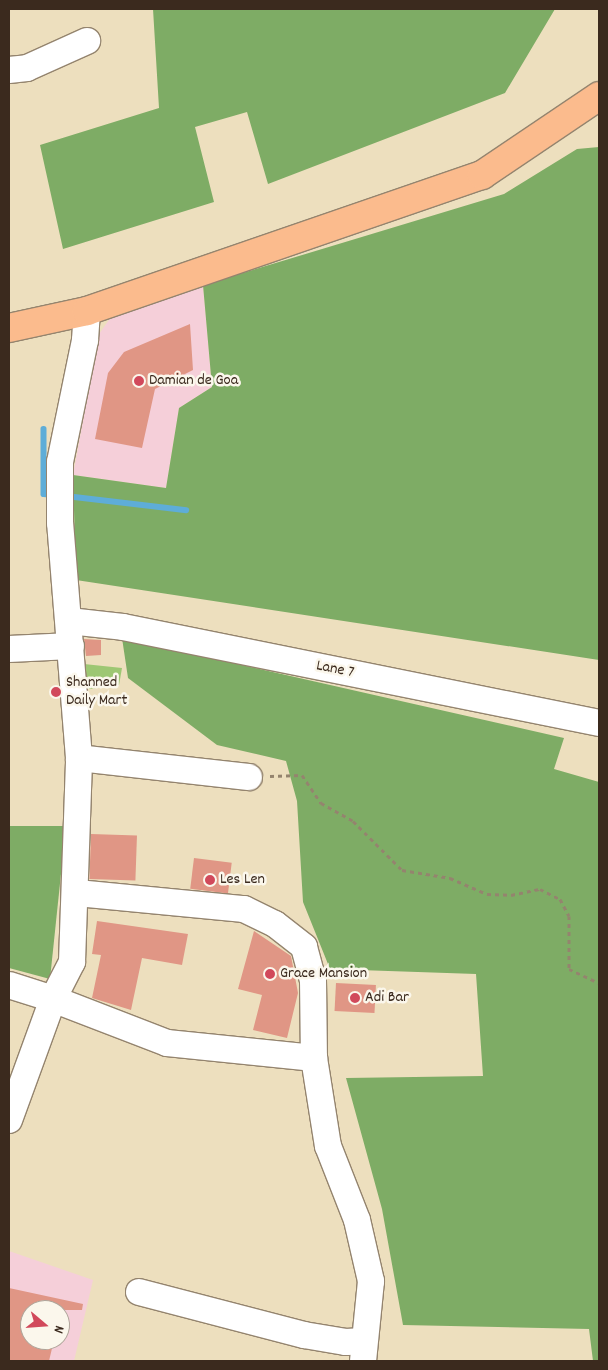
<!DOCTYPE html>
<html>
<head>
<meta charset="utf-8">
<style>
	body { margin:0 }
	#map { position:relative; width:608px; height:1370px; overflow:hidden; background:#eddfbe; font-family:Dekko,sans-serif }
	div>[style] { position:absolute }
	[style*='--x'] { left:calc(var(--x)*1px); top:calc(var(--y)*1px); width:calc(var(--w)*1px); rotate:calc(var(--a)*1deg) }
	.built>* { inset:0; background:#f5cfd9 }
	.green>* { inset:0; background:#9dc773 }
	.forest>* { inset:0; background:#7eac65 }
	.stream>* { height:5.5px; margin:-2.75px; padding:0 2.75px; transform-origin:2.75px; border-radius:2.75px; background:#5eadd8 }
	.building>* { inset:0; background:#e09685; transform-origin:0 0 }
	.path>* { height:3px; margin-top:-1.5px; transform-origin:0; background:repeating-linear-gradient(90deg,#94846e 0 4px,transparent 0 8px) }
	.roads { filter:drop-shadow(1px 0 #94846e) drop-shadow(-1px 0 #94846e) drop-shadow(0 1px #94846e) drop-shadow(0 -1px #94846e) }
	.minor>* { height:26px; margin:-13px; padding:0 13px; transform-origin:13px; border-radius:13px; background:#fff }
	.highway>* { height:28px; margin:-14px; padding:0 14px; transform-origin:14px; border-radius:14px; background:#fbbb8d }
	.dots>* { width:14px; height:14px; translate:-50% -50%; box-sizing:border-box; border:2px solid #fbf7ec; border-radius:50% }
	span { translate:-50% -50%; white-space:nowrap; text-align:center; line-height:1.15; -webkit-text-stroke:5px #fbf7ec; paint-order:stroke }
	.poi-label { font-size:16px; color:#3b2a1e }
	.left { translate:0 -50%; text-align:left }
	.street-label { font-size:16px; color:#3b2a1e }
	.frame { position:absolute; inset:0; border:10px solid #3b2a1e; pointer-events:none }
	.north { position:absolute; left:20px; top:1300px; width:50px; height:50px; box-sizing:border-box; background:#fbf7ec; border:1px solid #aea59a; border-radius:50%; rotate:108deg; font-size:14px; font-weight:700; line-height:20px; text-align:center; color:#3b2a1e }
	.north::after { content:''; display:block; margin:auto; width:18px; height:22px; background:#d1495b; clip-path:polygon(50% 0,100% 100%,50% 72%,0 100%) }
</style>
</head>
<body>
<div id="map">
	<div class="built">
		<div style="clip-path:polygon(203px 285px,212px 387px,179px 408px,166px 488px,73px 475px,99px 334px,111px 317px)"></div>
		<div style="clip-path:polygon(evenodd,9px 1251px,93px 1280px,74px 1361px,9px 1361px,9px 1251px,30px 1310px,60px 1310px,60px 1340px,30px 1340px,30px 1310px)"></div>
	</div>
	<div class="green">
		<div style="clip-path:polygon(84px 664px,122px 668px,119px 685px,89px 689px)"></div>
	</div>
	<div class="forest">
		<div style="clip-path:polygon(153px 9px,555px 9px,505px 93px,268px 184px,247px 112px,195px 127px,214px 202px,63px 249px,40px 145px,159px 108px)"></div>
		<div style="clip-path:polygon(599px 147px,599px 660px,76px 580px,73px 475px,166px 488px,179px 408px,212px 387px,203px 285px,504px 194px,577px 149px)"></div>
		<div style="clip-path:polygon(122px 638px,564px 738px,554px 769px,599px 782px,599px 1361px,593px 1361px,589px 1329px,403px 1325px,382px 1209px,346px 1078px,483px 1076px,476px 974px,330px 969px,303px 902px,297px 801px,286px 761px,217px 745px,128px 678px)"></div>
		<div style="clip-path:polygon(9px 826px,66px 826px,50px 979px,9px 968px)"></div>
	</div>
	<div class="stream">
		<div style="--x:44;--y:429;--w:65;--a:90"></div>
		<div style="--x:44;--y:494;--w:10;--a:6"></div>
		<div style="--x:66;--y:496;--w:121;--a:6.7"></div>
	</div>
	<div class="building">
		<div style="clip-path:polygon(190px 324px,193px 370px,155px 389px,142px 448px,95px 439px,108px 373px,124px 352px)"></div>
		<div style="clip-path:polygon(84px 639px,101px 640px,101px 655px,86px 656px)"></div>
		<div style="left:91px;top:834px;width:46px;height:45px;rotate:2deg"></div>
		<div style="left:194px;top:858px;width:38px;height:31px;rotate:7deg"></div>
		<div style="clip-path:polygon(97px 921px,188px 934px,182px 965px,142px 958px,131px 1010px,92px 998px,101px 955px,92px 954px)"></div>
		<div style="clip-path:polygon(254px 931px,291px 956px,298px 993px,287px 1038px,253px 1030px,262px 995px,238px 989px)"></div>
		<div style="left:336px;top:983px;width:40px;height:28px;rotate:3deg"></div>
		<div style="clip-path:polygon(9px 1288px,83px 1304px,82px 1310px,30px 1310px,30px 1340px,54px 1340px,49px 1361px,9px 1361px)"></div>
	</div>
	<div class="path">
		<div style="--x:270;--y:776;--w:32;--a:-2"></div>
		<div style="--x:302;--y:775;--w:34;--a:56"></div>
		<div style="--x:321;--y:803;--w:37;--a:29"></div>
		<div style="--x:353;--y:821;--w:69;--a:45"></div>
		<div style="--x:402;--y:870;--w:49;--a:9.5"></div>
		<div style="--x:450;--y:878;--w:40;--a:23.4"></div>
		<div style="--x:487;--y:894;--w:24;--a:2"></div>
		<div style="--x:511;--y:895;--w:30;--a:-12"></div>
		<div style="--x:540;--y:889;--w:22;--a:27"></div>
		<div style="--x:560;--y:899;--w:19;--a:62"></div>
		<div style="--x:569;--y:916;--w:53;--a:90"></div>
		<div style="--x:569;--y:969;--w:33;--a:25"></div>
	</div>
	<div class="roads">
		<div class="minor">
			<div style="--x:9;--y:70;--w:18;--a:-6"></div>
			<div style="--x:27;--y:68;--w:66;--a:-24.2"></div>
			<div style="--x:69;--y:621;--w:54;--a:6.3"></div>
			<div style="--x:123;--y:627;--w:486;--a:11.4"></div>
			<div style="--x:9;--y:649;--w:62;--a:-2.8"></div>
			<div style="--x:79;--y:758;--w:171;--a:6.4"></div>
			<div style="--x:77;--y:893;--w:168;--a:5.5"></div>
			<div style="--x:244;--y:909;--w:34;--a:26"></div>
			<div style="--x:275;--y:924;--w:37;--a:38"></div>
			<div style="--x:304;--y:947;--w:34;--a:75"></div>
			<div style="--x:313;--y:980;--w:78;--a:89.3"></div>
			<div style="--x:314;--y:1058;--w:89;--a:81"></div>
			<div style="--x:328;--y:1146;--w:79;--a:68.6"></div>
			<div style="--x:357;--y:1220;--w:63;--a:77.1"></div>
			<div style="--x:371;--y:1281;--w:80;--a:95.7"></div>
			<div style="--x:9;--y:985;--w:46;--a:17.7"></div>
			<div style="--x:53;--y:999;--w:122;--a:21.1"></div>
			<div style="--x:167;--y:1043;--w:148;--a:5.8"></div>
			<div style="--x:9;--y:1120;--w:129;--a:-70"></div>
			<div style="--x:53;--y:999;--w:42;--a:-62.8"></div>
			<div style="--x:72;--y:962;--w:204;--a:-88"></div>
			<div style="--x:79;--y:758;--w:236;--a:-94.6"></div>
			<div style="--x:60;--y:523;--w:61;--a:-90"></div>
			<div style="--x:60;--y:462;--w:125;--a:-78.4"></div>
			<div style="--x:85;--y:340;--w:29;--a:-86"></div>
			<div style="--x:139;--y:1292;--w:171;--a:14.6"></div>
			<div style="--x:304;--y:1335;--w:43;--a:9.5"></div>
			<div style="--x:346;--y:1342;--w:18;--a:-3"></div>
		</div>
		<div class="highway">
			<div style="--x:9;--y:328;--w:80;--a:-12.3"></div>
			<div style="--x:87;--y:311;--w:418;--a:-19"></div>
			<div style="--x:482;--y:175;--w:141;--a:-34"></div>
		</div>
	</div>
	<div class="dots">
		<div style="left:139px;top:381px;background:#d1495b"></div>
		<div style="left:56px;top:692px;background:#d1495b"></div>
		<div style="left:210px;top:880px;background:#d1495b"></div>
		<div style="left:270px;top:974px;background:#d1495b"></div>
		<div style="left:355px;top:998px;background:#d1495b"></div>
	</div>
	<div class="poi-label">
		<span class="left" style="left:149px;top:381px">Damian de Goa</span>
		<span class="left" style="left:66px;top:692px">Shanned<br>Daily Mart</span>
		<span class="left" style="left:220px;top:880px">Les Len</span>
		<span class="left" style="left:280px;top:974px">Grace Mansion</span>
		<span class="left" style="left:365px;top:998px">Adi Bar</span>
	</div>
	<div class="street-label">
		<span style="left:335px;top:670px;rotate:11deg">Lane 7</span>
	</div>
	<div class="frame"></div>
	<div class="north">N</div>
</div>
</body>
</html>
